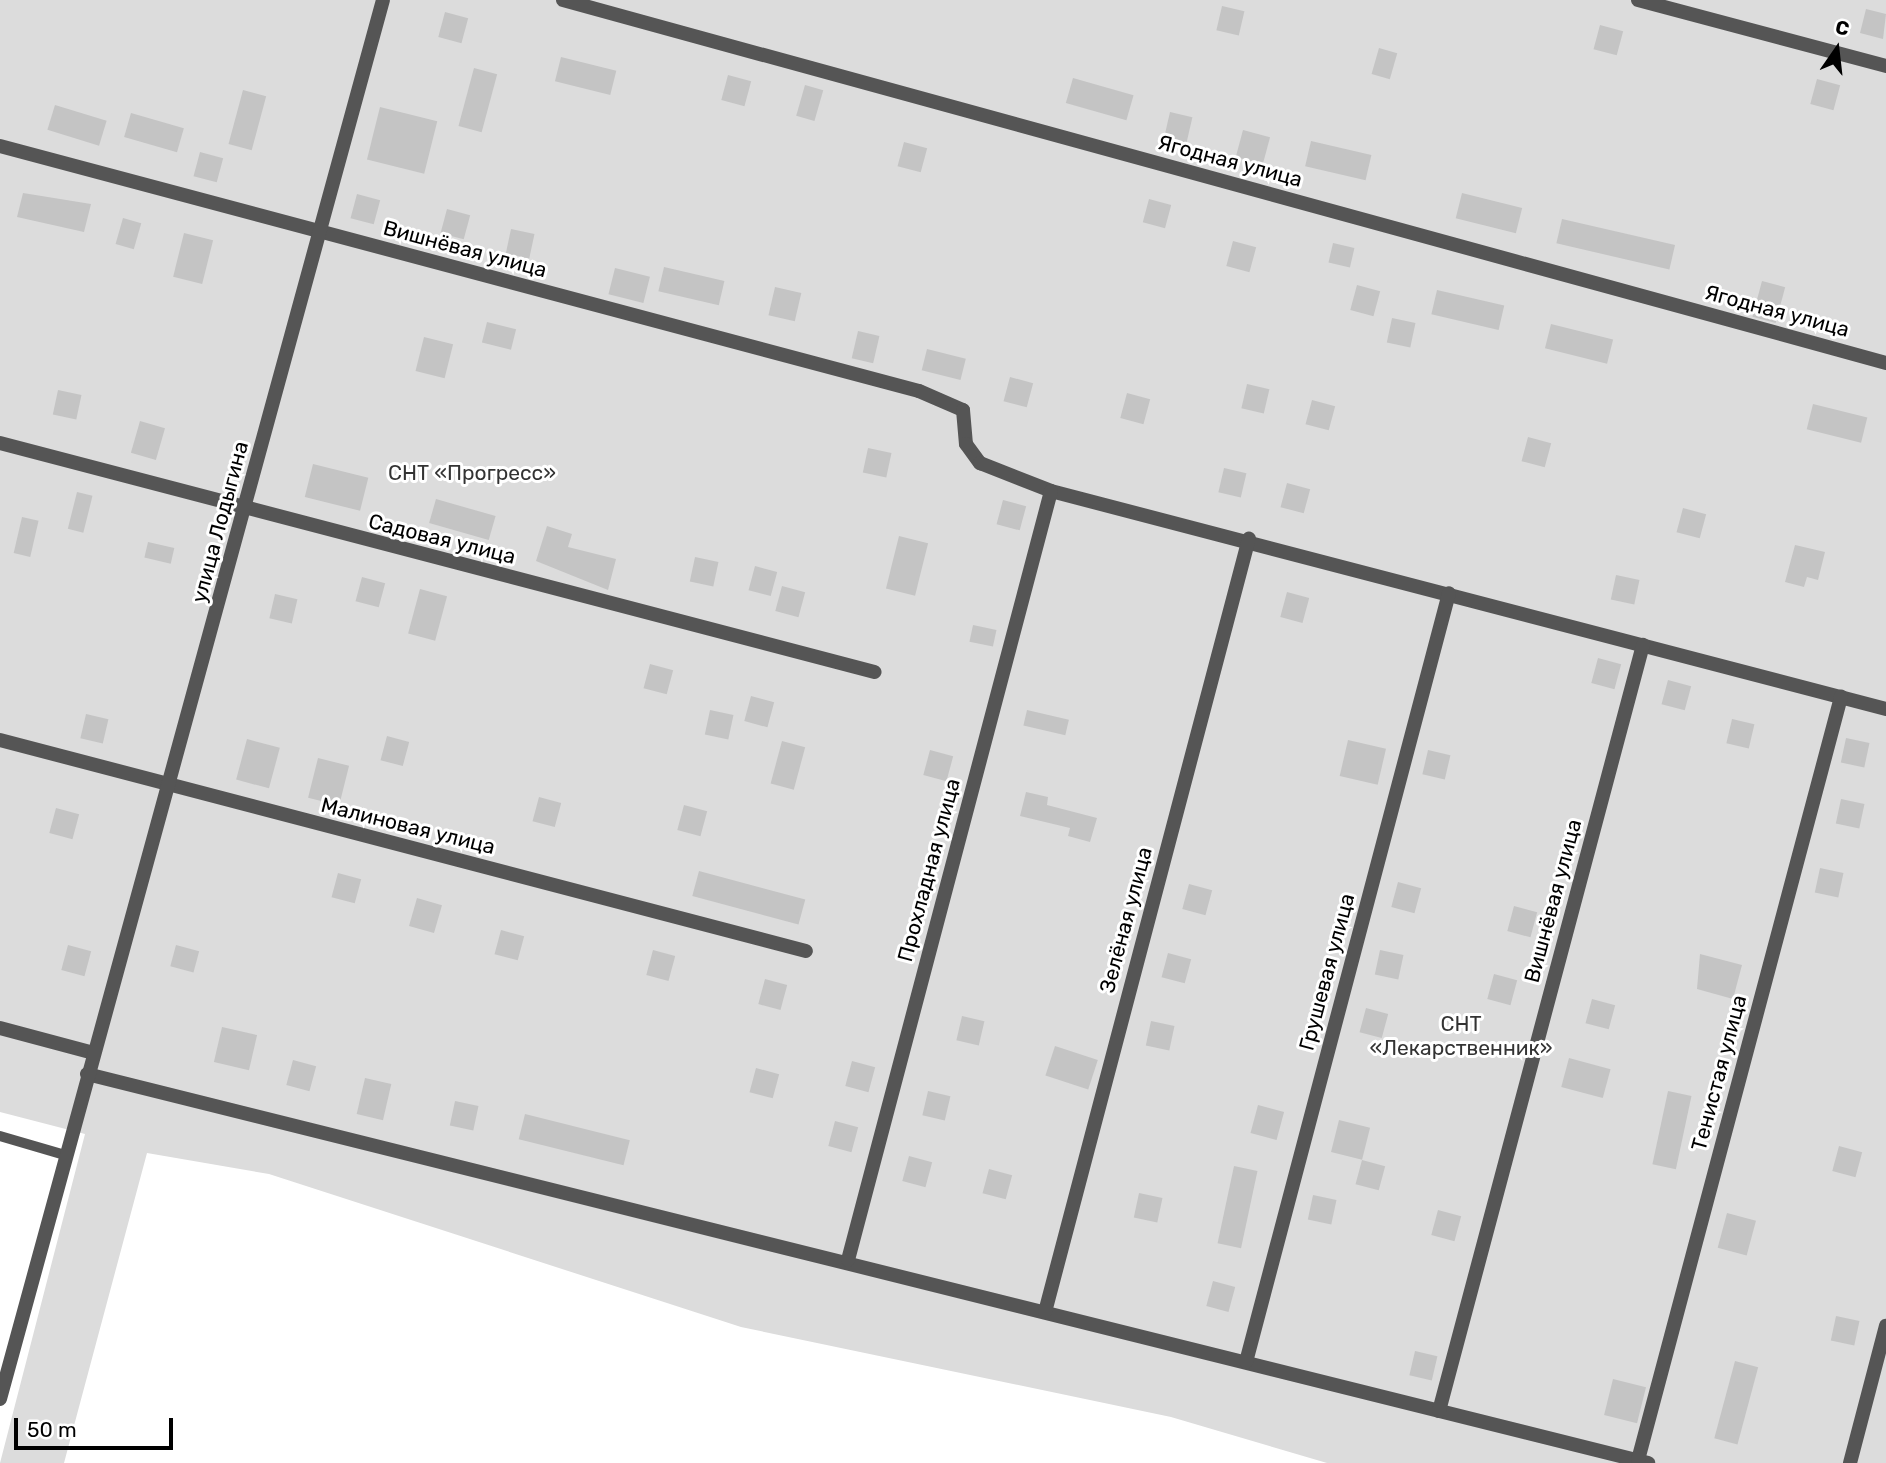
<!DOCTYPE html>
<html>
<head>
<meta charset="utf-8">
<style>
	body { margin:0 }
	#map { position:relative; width:1886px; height:1463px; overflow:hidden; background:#fff; font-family:Rubik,sans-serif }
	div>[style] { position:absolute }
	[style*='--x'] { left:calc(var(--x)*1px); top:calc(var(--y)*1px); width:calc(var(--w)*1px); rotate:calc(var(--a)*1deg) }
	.green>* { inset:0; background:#dcdcdc }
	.building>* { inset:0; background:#c4c4c4; transform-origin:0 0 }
	.lane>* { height:10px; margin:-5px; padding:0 5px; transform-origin:5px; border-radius:5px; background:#555 }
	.street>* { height:14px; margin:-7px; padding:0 7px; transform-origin:7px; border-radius:7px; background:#555 }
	span { translate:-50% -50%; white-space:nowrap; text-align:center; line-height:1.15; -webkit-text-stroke:6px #fff; paint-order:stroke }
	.street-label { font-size:21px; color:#000 }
	.park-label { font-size:21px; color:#333 }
	.north { position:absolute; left:1802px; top:14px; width:70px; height:70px; -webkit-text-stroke:5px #fff; paint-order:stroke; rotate:14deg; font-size:19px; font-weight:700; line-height:28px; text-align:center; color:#000 }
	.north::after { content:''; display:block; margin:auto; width:24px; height:32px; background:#000; clip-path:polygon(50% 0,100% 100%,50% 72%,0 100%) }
	.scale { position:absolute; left:14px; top:1418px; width:159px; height:32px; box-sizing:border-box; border:4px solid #000; border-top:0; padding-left:9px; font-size:21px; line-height:24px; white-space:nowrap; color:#000; -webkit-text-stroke:5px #fff; paint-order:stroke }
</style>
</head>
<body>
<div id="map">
	<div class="green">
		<div style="clip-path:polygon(0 0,1886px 0,1886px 1463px,1327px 1463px,1171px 1417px,741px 1327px,269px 1174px,147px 1153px,64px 1463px,0 1463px,85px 1134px,0 1112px)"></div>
	</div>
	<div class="building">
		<div style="left:1222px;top:6px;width:23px;height:25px;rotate:13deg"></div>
		<div style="clip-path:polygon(1866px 9px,1886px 14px,1883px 39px,1860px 33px)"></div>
		<div style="left:445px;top:12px;width:24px;height:26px;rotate:15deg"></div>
		<div style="left:1600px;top:25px;width:24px;height:25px;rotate:15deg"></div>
		<div style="left:1379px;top:48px;width:19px;height:27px;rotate:16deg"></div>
		<div style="left:561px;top:57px;width:57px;height:25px;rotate:14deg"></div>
		<div style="left:474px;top:68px;width:24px;height:60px;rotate:15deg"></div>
		<div style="left:728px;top:75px;width:24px;height:26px;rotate:15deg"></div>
		<div style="left:1073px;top:78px;width:63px;height:26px;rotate:16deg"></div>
		<div style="left:1817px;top:79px;width:24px;height:26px;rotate:15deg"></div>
		<div style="left:805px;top:85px;width:19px;height:32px;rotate:16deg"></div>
		<div style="left:243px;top:90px;width:24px;height:56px;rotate:15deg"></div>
		<div style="left:55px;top:105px;width:54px;height:26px;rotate:17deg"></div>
		<div style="left:380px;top:107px;width:59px;height:54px;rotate:14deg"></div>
		<div style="left:1170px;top:112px;width:23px;height:31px;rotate:13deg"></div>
		<div style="left:131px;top:113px;width:55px;height:25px;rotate:16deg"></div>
		<div style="left:1243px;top:130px;width:28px;height:28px;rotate:15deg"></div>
		<div style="left:1311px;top:141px;width:62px;height:26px;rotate:13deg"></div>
		<div style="left:904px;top:142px;width:24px;height:25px;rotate:15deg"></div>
		<div style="left:200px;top:152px;width:24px;height:25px;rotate:15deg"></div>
		<div style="clip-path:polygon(23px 193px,91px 204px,84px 232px,17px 217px)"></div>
		<div style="left:1462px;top:193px;width:62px;height:26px;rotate:14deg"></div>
		<div style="left:357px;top:194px;width:24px;height:25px;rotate:15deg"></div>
		<div style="left:1149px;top:199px;width:23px;height:24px;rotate:15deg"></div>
		<div style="left:447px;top:209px;width:24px;height:25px;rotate:15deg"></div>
		<div style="left:123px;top:218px;width:19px;height:27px;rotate:16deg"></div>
		<div style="left:1562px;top:219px;width:116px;height:25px;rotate:13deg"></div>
		<div style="left:511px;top:229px;width:24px;height:25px;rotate:12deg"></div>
		<div style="left:184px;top:233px;width:30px;height:45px;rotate:14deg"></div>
		<div style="left:1233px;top:241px;width:24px;height:26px;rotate:15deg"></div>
		<div style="left:1333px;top:243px;width:22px;height:20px;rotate:13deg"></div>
		<div style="left:664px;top:267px;width:62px;height:25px;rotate:13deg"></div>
		<div style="left:615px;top:268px;width:36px;height:27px;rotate:14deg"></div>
		<div style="left:1762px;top:281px;width:24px;height:37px;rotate:15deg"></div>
		<div style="left:1357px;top:285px;width:24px;height:26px;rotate:15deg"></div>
		<div style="left:775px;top:287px;width:27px;height:29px;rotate:13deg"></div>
		<div style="left:1437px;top:290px;width:69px;height:25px;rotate:13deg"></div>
		<div style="left:1392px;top:318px;width:24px;height:25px;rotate:12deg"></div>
		<div style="left:487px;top:322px;width:30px;height:21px;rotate:14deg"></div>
		<div style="left:1551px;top:324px;width:64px;height:25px;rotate:14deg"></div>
		<div style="left:858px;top:331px;width:22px;height:28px;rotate:13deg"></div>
		<div style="left:424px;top:337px;width:30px;height:35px;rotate:14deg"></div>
		<div style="left:927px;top:349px;width:40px;height:22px;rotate:14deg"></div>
		<div style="left:1010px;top:377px;width:24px;height:25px;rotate:15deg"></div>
		<div style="left:1247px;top:384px;width:23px;height:25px;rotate:13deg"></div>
		<div style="left:58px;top:390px;width:24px;height:25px;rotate:12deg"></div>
		<div style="left:1127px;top:393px;width:24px;height:26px;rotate:15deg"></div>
		<div style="left:1312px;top:400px;width:24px;height:25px;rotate:15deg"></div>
		<div style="left:1813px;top:404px;width:56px;height:26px;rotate:14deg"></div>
		<div style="left:140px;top:421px;width:26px;height:33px;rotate:16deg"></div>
		<div style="left:1528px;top:437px;width:24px;height:25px;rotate:15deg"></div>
		<div style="left:868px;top:448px;width:24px;height:25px;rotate:12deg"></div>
		<div style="left:313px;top:464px;width:57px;height:34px;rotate:14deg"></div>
		<div style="left:1224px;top:468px;width:23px;height:25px;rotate:13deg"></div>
		<div style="left:1287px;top:483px;width:24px;height:25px;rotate:15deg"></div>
		<div style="left:77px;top:492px;width:16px;height:38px;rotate:14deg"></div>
		<div style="left:436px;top:499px;width:62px;height:25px;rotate:16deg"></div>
		<div style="left:1003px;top:500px;width:24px;height:25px;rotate:15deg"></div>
		<div style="left:1683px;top:508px;width:24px;height:25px;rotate:15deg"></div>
		<div style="left:22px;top:517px;width:17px;height:37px;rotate:13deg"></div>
		<div style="clip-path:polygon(547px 526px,572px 534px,568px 547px,616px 559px,608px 590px,536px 561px)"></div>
		<div style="left:899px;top:536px;width:30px;height:54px;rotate:14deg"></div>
		<div style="left:148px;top:542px;width:27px;height:16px;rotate:13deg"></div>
		<div style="clip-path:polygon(1795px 545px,1825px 552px,1818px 580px,1807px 577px,1804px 587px,1785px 582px)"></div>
		<div style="left:695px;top:557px;width:24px;height:25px;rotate:12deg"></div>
		<div style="left:755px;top:566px;width:23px;height:25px;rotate:15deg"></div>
		<div style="left:1616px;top:575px;width:24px;height:25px;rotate:12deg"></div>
		<div style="left:362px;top:577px;width:24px;height:25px;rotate:15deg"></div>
		<div style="left:782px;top:586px;width:24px;height:26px;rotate:15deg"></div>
		<div style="left:420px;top:589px;width:28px;height:46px;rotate:15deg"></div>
		<div style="left:1287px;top:592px;width:23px;height:26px;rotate:15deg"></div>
		<div style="left:275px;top:594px;width:23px;height:25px;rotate:13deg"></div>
		<div style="left:973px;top:625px;width:24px;height:17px;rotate:12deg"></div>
		<div style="left:1598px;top:658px;width:24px;height:26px;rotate:15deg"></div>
		<div style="left:650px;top:664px;width:24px;height:25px;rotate:15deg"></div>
		<div style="left:1668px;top:680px;width:24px;height:25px;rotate:15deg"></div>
		<div style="left:751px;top:696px;width:24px;height:26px;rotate:15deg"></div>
		<div style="left:710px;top:710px;width:24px;height:25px;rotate:12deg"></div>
		<div style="left:1027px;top:710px;width:43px;height:16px;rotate:13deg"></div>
		<div style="left:86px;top:714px;width:23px;height:25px;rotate:13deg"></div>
		<div style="left:1732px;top:719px;width:23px;height:25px;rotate:13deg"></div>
		<div style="left:387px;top:736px;width:23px;height:25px;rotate:15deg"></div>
		<div style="left:1846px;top:738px;width:24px;height:25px;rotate:12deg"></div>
		<div style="left:247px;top:739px;width:34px;height:42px;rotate:15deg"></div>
		<div style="left:1348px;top:740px;width:39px;height:37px;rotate:13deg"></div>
		<div style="left:782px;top:741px;width:24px;height:44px;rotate:15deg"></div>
		<div style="left:930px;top:750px;width:24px;height:26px;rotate:15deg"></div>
		<div style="left:1428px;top:750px;width:23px;height:25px;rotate:13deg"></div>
		<div style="left:318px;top:758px;width:32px;height:41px;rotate:14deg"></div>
		<div style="clip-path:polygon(1026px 792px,1048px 797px,1047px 805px,1097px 818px,1090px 842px,1068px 836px,1070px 828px,1020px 816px)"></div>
		<div style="left:539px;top:797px;width:23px;height:25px;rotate:15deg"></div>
		<div style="left:1841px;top:799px;width:24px;height:25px;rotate:12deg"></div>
		<div style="left:684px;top:805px;width:24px;height:26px;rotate:15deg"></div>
		<div style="left:56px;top:808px;width:24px;height:26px;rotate:15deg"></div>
		<div style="left:1820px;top:868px;width:24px;height:25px;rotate:12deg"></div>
		<div style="left:699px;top:871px;width:110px;height:26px;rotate:15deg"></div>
		<div style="left:338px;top:873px;width:24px;height:25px;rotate:15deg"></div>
		<div style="left:1398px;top:882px;width:24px;height:26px;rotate:15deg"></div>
		<div style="left:1189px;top:884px;width:24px;height:26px;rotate:15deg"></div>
		<div style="left:417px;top:898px;width:26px;height:29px;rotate:16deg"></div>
		<div style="left:1514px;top:906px;width:24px;height:26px;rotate:15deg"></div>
		<div style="left:501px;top:930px;width:24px;height:25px;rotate:15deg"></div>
		<div style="left:68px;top:945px;width:24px;height:26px;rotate:15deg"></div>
		<div style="left:176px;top:945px;width:24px;height:22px;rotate:15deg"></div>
		<div style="left:653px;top:950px;width:23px;height:26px;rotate:15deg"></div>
		<div style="left:1380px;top:950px;width:24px;height:25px;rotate:12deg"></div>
		<div style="left:1168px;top:953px;width:24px;height:25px;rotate:15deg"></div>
		<div style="clip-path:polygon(1700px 954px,1742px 965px,1733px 999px,1697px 989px)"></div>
		<div style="left:1494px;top:974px;width:24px;height:26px;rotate:15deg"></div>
		<div style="left:765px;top:979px;width:23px;height:26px;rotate:15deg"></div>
		<div style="left:1592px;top:999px;width:24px;height:25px;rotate:15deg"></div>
		<div style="left:1366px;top:1008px;width:23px;height:25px;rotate:15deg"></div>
		<div style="left:962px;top:1016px;width:23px;height:25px;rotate:13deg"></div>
		<div style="left:1151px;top:1021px;width:24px;height:25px;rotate:12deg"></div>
		<div style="left:222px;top:1027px;width:36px;height:36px;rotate:13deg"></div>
		<div style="left:1055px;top:1046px;width:45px;height:31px;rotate:18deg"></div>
		<div style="left:1569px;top:1058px;width:43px;height:30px;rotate:15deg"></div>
		<div style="left:293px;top:1060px;width:24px;height:26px;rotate:15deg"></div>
		<div style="left:852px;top:1061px;width:24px;height:26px;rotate:15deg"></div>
		<div style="left:756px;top:1068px;width:24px;height:25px;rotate:15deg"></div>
		<div style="left:365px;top:1078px;width:27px;height:37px;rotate:13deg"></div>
		<div style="left:928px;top:1091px;width:23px;height:25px;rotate:13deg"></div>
		<div style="left:1668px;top:1091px;width:24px;height:75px;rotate:12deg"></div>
		<div style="left:455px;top:1101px;width:24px;height:25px;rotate:12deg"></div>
		<div style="left:1258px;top:1105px;width:27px;height:29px;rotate:15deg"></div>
		<div style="left:525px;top:1114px;width:108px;height:26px;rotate:14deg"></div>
		<div style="left:1339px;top:1120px;width:32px;height:33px;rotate:14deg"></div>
		<div style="left:835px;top:1121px;width:24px;height:26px;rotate:15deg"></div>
		<div style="left:1839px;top:1146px;width:24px;height:26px;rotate:15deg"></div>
		<div style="left:909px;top:1156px;width:24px;height:26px;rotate:15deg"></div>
		<div style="left:1362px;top:1160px;width:24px;height:25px;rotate:15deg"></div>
		<div style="left:1234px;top:1166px;width:24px;height:79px;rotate:12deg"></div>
		<div style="left:989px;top:1169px;width:24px;height:25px;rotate:15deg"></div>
		<div style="left:1139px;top:1193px;width:24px;height:25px;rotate:12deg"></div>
		<div style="left:1313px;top:1195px;width:24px;height:25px;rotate:12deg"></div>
		<div style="left:1438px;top:1210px;width:24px;height:26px;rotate:15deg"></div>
		<div style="left:1727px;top:1213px;width:30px;height:36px;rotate:15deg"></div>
		<div style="left:1213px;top:1281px;width:23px;height:26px;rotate:15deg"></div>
		<div style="left:1836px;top:1316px;width:24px;height:25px;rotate:12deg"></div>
		<div style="left:1415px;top:1351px;width:23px;height:25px;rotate:13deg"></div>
		<div style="left:1735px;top:1361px;width:24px;height:80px;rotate:15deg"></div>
		<div style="left:1613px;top:1379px;width:34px;height:37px;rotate:14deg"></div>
	</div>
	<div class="lane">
		<div style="--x:0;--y:1136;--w:68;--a:16.3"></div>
	</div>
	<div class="street">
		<div style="--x:563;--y:0;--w:1372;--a:15.34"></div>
		<div style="--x:1638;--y:0;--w:257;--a:14.9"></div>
		<div style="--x:0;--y:146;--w:951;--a:14.93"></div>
		<div style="--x:919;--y:391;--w:48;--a:23.4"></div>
		<div style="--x:963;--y:410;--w:34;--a:85"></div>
		<div style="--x:966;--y:444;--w:24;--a:54"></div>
		<div style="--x:980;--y:463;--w:76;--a:21.5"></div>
		<div style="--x:1051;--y:491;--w:863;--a:14.63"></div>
		<div style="--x:0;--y:443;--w:904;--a:14.67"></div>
		<div style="--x:0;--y:740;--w:833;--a:14.67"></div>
		<div style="--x:0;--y:1028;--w:96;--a:15"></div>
		<div style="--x:87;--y:1074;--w:1609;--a:13.99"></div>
		<div style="--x:848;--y:1260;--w:795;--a:-75.21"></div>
		<div style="--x:1045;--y:1312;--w:800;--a:-75.23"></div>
		<div style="--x:1246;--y:1362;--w:795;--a:-75.21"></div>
		<div style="--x:0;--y:1399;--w:1450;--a:-74.69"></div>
		<div style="--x:1439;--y:1411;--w:793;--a:-75.09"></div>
		<div style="--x:1638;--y:1460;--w:790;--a:-75.1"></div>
		<div style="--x:1850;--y:1463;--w:142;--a:-75.3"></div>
	</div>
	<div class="street-label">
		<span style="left:1230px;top:161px;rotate:15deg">Ягодная улица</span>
		<span style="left:465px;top:249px;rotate:15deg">Вишнёвая улица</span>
		<span style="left:1777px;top:311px;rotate:15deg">Ягодная улица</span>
		<span style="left:220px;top:522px;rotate:-75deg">улица Лодыгина</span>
		<span style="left:442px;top:539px;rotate:14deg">Садовая улица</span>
		<span style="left:408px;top:826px;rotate:14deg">Малиновая улица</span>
		<span style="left:929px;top:870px;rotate:-75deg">Прохладная улица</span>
		<span style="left:1553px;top:901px;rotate:-75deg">Вишнёвая улица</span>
		<span style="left:1126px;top:920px;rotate:-75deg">Зелёная улица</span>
		<span style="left:1327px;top:972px;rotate:-75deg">Грушевая улица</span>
		<span style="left:1719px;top:1073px;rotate:-75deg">Тенистая улица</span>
	</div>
	<div class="park-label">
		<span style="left:472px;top:473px">СНТ «Прогресс»</span>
		<span style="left:1461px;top:1036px">СНТ<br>«Лекарственник»</span>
	</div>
	<div class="north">С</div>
	<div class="scale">50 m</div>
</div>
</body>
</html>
